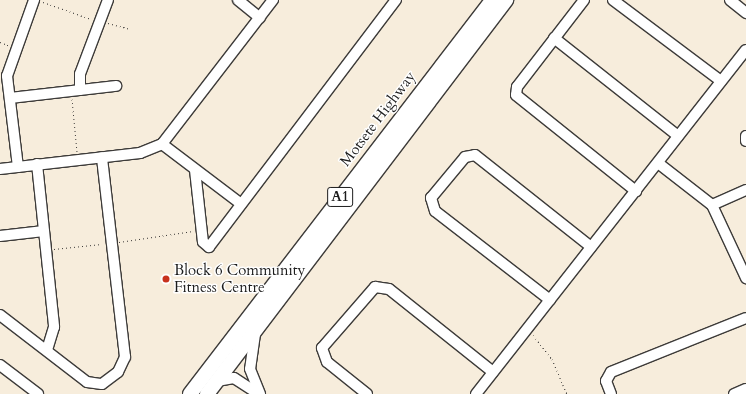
<!DOCTYPE html>
<html>
<head>
<meta charset="utf-8">
<style>
	body { margin:0 }
	#map { position:relative; width:746px; height:394px; overflow:hidden; background:#f7eddc; font-family:Cardo,serif }
	div>[style] { position:absolute }
	[style*='--x'] { left:calc(var(--x)*1px); top:calc(var(--y)*1px); width:calc(var(--w)*1px); rotate:calc(var(--a)*1deg) }
	.path>* { height:1px; margin-top:-0.5px; transform-origin:0; background:repeating-linear-gradient(90deg,#3d3b39 0 1px,transparent 0 4px) }
	.roads { filter:drop-shadow(1px 0 #3d3b39) drop-shadow(-1px 0 #3d3b39) drop-shadow(0 1px #3d3b39) drop-shadow(0 -1px #3d3b39) }
	.minor>* { height:10px; margin:-5px; padding:0 5px; transform-origin:5px; border-radius:5px; background:#fff }
	.highway>* { height:14px; margin:-7px; padding:0 7px; transform-origin:7px; border-radius:7px; background:#fff }
	.dots>* { width:11px; height:11px; translate:-50% -50%; box-sizing:border-box; border:2px solid #fff; border-radius:50% }
	span { translate:-50% -50%; white-space:nowrap; text-align:center; line-height:1.15; -webkit-text-stroke:3px #fff; paint-order:stroke }
	.shield-label span { padding:1px 3px; background:#fff; border:1px solid; border-radius:3px; -webkit-text-stroke-width:0 }
	.shield-label { font-size:14px; color:#1c1c1c; font-weight:700 }
	.street-label { font-size:15px; color:#1c1c1c }
	.poi-label { font-size:15px; color:#1c1c1c }
	.left { translate:0 -50%; text-align:left }
</style>
</head>
<body>
<div id="map">
	<div class="path">
		<div style="--x:43;--y:2;--w:51;--a:19.5"></div>
		<div style="--x:108;--y:23;--w:23;--a:15"></div>
		<div style="--x:0;--y:42;--w:9;--a:21"></div>
		<div style="--x:72;--y:99;--w:53;--a:84.6"></div>
		<div style="--x:119;--y:242;--w:75;--a:-8.5"></div>
		<div style="--x:54;--y:249;--w:48;--a:-5.9"></div>
		<div style="--x:533;--y:335;--w:31;--a:52"></div>
		<div style="--x:552;--y:359;--w:38;--a:67"></div>
	</div>
	<div class="roads">
		<div class="minor">
			<div style="--x:238;--y:0;--w:28;--a:39"></div>
			<div style="--x:584;--y:0;--w:110;--a:127.6"></div>
			<div style="--x:517;--y:87;--w:8;--a:97"></div>
			<div style="--x:516;--y:95;--w:154;--a:38.7"></div>
			<div style="--x:613;--y:0;--w:135;--a:36.9"></div>
			<div style="--x:730;--y:0;--w:21;--a:39"></div>
			<div style="--x:554;--y:38;--w:158;--a:38.3"></div>
			<div style="--x:80;--y:90;--w:16;--a:-90"></div>
			<div style="--x:80;--y:74;--w:79;--a:-69.3"></div>
			<div style="--x:10;--y:98;--w:107;--a:-6.5"></div>
			<div style="--x:746;--y:136;--w:5;--a:90"></div>
			<div style="--x:162;--y:144;--w:99;--a:37.2"></div>
			<div style="--x:658;--y:163;--w:68;--a:37.9"></div>
			<div style="--x:712;--y:205;--w:81;--a:65"></div>
			<div style="--x:37;--y:164;--w:164;--a:84"></div>
			<div style="--x:54;--y:327;--w:24;--a:107"></div>
			<div style="--x:18;--y:167;--w:92;--a:-96.9"></div>
			<div style="--x:7;--y:76;--w:81;--a:-70.4"></div>
			<div style="--x:0;--y:169;--w:141;--a:-6.5"></div>
			<div style="--x:140;--y:153;--w:24;--a:-22"></div>
			<div style="--x:162;--y:144;--w:182;--a:-52.4"></div>
			<div style="--x:195;--y:170;--w:72;--a:83.7"></div>
			<div style="--x:203;--y:242;--w:8;--a:40"></div>
			<div style="--x:209;--y:247;--w:310;--a:-52.9"></div>
			<div style="--x:712;--y:205;--w:37;--a:-24"></div>
			<div style="--x:0;--y:236;--w:44;--a:-6.5"></div>
			<div style="--x:550;--y:300;--w:145;--a:-142.3"></div>
			<div style="--x:435;--y:211;--w:14;--a:-107"></div>
			<div style="--x:431;--y:198;--w:53;--a:-50.3"></div>
			<div style="--x:465;--y:157;--w:10;--a:-11"></div>
			<div style="--x:475;--y:155;--w:148;--a:38.4"></div>
			<div style="--x:0;--y:315;--w:110;--a:37.6"></div>
			<div style="--x:87;--y:382;--w:15;--a:8"></div>
			<div style="--x:102;--y:384;--w:20;--a:-37"></div>
			<div style="--x:118;--y:372;--w:17;--a:-65"></div>
			<div style="--x:125;--y:357;--w:201;--a:-96.6"></div>
			<div style="--x:255;--y:334;--w:35;--a:98"></div>
			<div style="--x:250;--y:369;--w:27;--a:68"></div>
			<div style="--x:0;--y:365;--w:48;--a:37.3"></div>
			<div style="--x:217;--y:381;--w:17;--a:-10"></div>
			<div style="--x:234;--y:378;--w:30;--a:33"></div>
			<div style="--x:367;--y:394;--w:51;--a:-141.3"></div>
			<div style="--x:327;--y:362;--w:15;--a:-110"></div>
			<div style="--x:322;--y:348;--w:81;--a:-49"></div>
			<div style="--x:375;--y:287;--w:14;--a:8"></div>
			<div style="--x:389;--y:289;--w:133;--a:38.6"></div>
			<div style="--x:476;--y:394;--w:437;--a:-51.9"></div>
			<div style="--x:611;--y:394;--w:14;--a:-111"></div>
			<div style="--x:606;--y:381;--w:10;--a:-61"></div>
			<div style="--x:611;--y:372;--w:145;--a:-21.8"></div>
			<div style="--x:734;--y:394;--w:13;--a:-23"></div>
		</div>
		<div class="highway">
			<div style="--x:190;--y:394;--w:496;--a:-52.5"></div>
			<div style="--x:207;--y:394;--w:495;--a:-52.8"></div>
		</div>
	</div>
	<div class="dots">
		<div style="left:166px;top:279px;background:#c8321e"></div>
	</div>
	<div class="shield-label">
		<span style="left:340px;top:197px">A1</span>
	</div>
	<div class="street-label">
		<span style="left:378px;top:119px;rotate:-53deg">Motsete Highway</span>
	</div>
	<div class="poi-label">
		<span class="left" style="left:174px;top:279px">Block 6 Community<br>Fitness Centre</span>
	</div>
</div>
</body>
</html>
